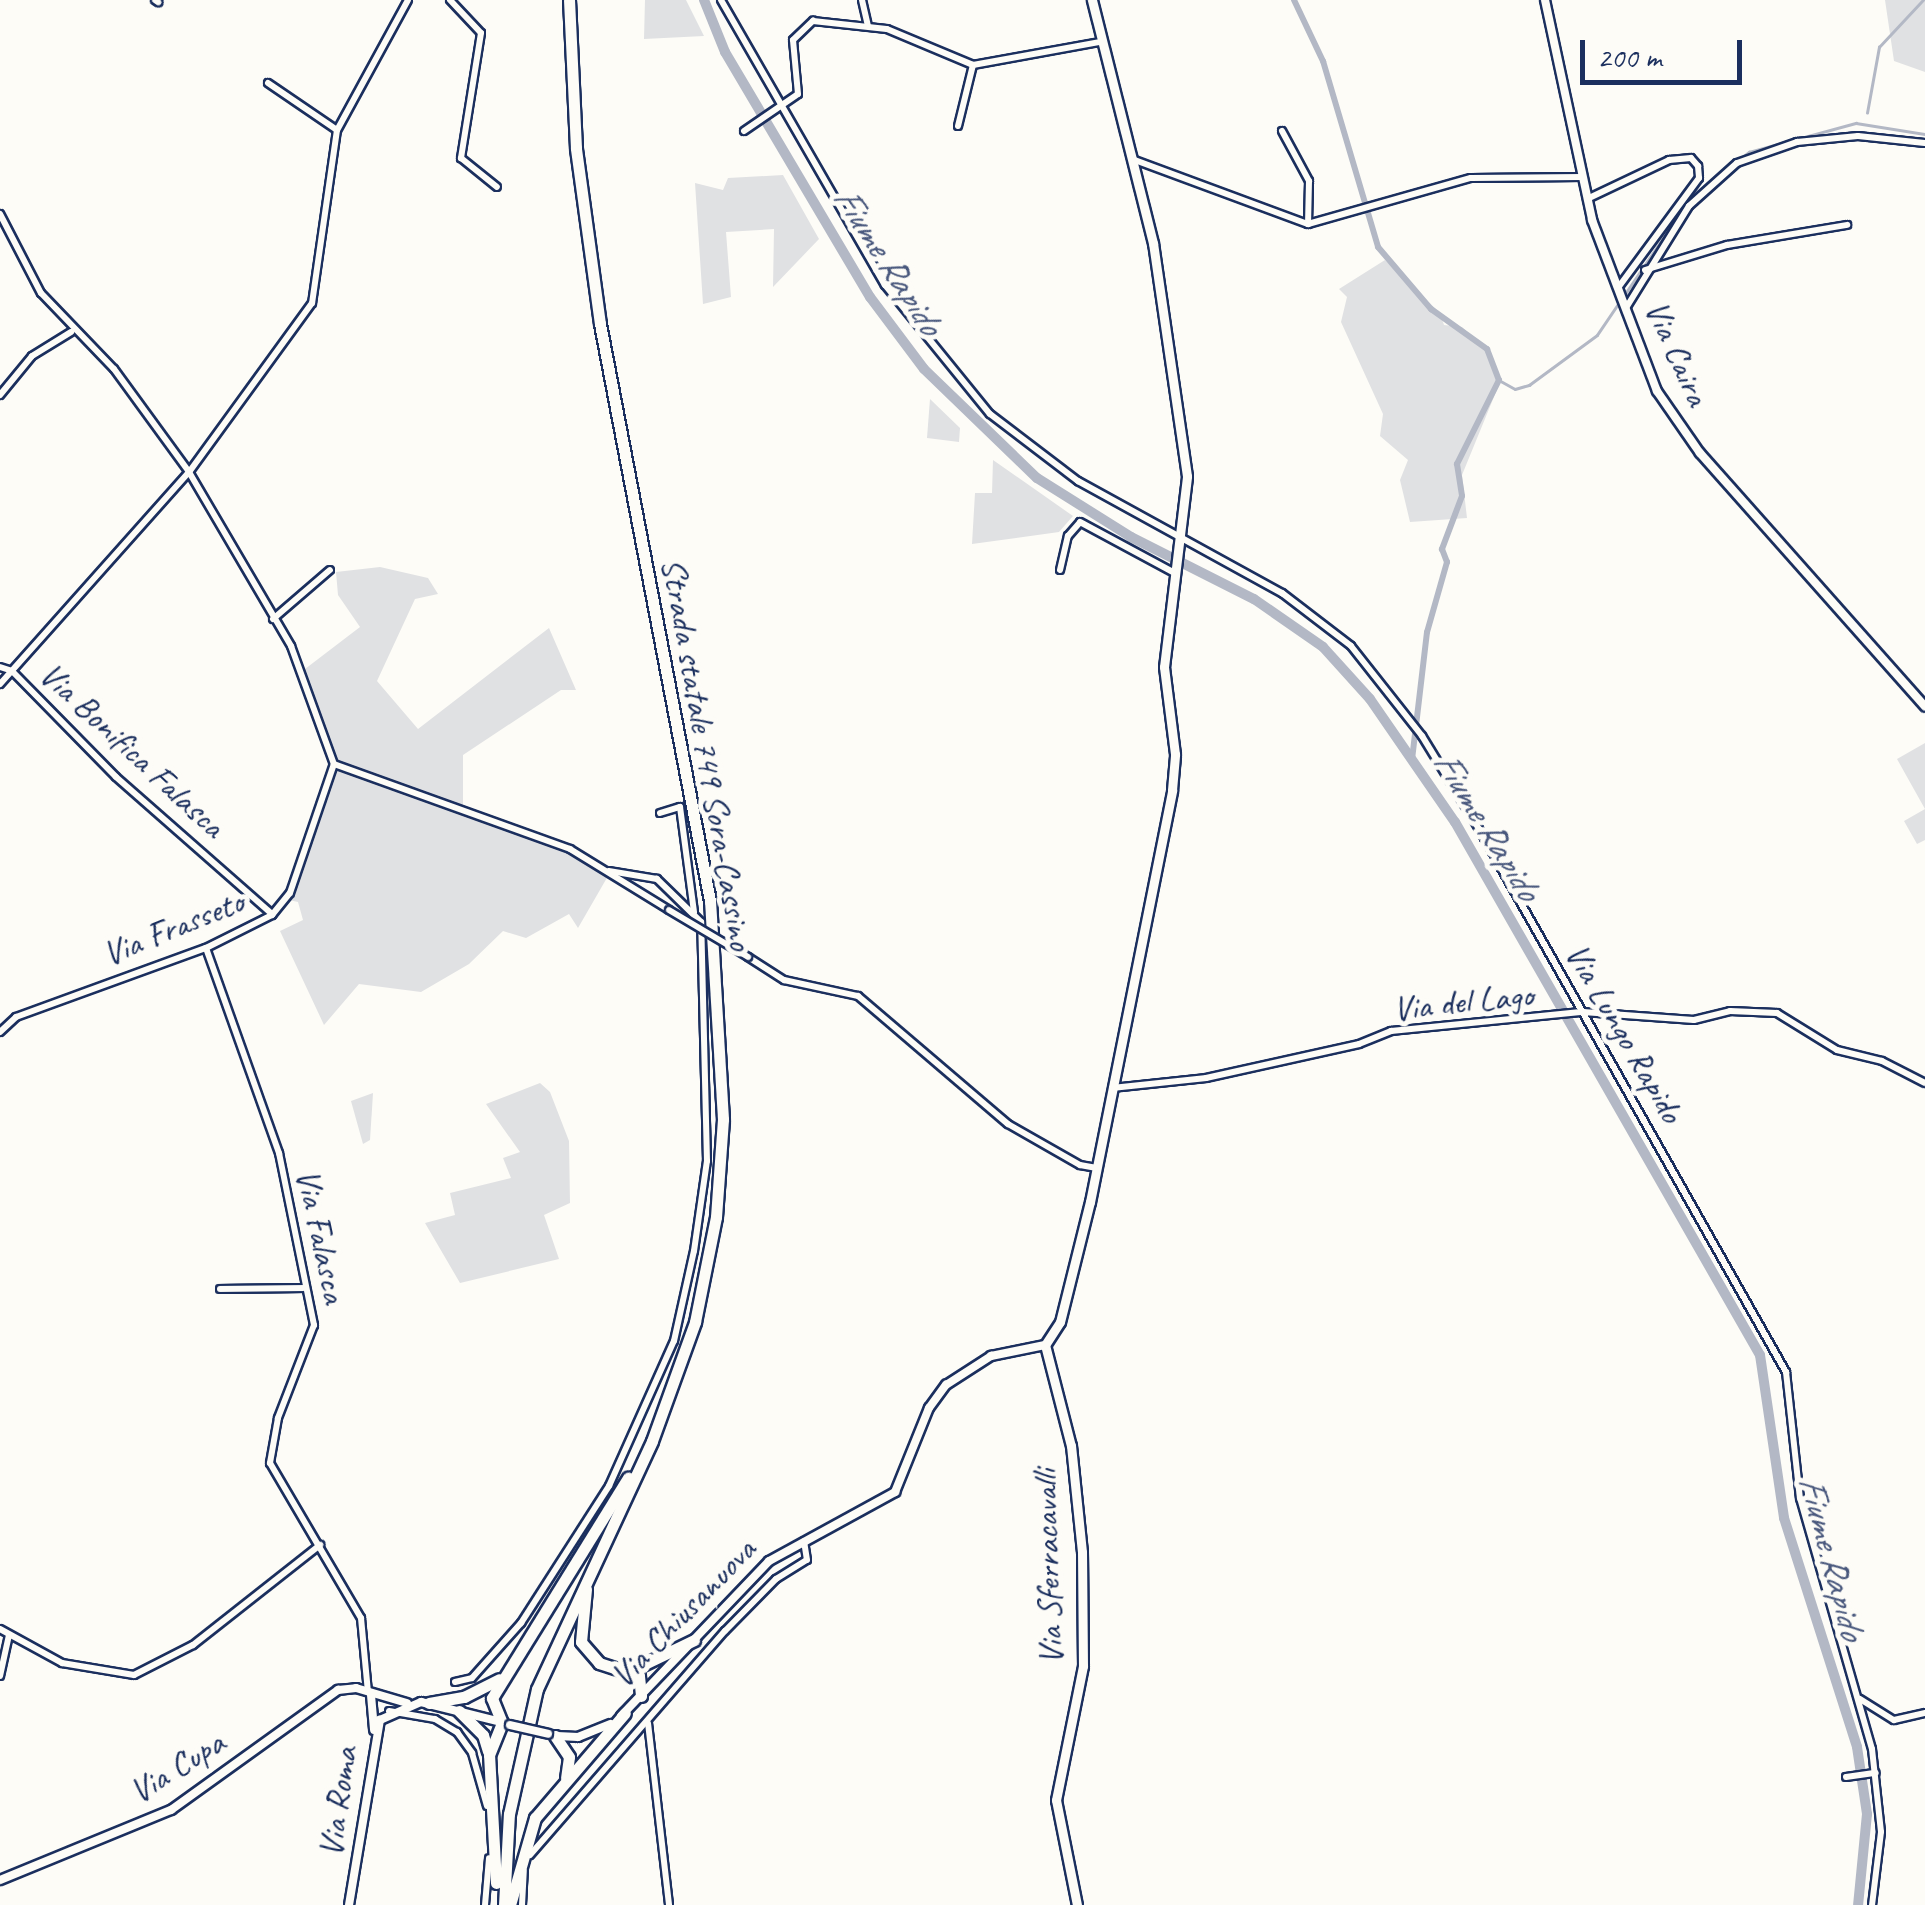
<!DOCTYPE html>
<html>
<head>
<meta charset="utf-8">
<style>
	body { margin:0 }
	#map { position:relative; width:1925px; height:1905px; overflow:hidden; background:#fdfcf7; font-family:Caveat,sans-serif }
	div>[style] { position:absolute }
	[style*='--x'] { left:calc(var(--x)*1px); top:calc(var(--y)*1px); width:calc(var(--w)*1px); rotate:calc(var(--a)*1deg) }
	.green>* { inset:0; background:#e0e1e3 }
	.stream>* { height:2.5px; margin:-1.25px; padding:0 1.25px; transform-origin:1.25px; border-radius:1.25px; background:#b3b8c5 }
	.canal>* { height:6px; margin:-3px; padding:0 3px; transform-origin:3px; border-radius:3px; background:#b3b8c5 }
	.river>* { height:10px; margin:-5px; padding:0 5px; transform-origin:5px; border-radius:5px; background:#b3b8c5 }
	.roads { filter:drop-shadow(2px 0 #1b2f5e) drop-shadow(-2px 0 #1b2f5e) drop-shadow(0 2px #1b2f5e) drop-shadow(0 -2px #1b2f5e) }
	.minor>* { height:6px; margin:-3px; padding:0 3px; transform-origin:3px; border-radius:3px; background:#fdfcf7 }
	.tertiary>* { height:8px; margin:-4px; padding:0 4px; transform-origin:4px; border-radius:4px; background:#fdfcf7 }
	.secondary>* { height:9px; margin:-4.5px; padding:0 4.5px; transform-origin:4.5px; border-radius:4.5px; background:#fdfcf7 }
	.trunk>* { height:11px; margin:-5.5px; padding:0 5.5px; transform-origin:5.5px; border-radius:5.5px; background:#fdfcf7 }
	.bridges { filter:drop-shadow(2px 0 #1b2f5e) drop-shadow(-2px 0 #1b2f5e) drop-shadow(0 2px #1b2f5e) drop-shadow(0 -2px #1b2f5e) }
	.minor-bridge>* { height:6px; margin:-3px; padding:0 3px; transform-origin:3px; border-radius:3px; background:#fdfcf7 }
	.tertiary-bridge>* { height:8px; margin:-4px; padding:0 4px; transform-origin:4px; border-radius:4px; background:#fdfcf7 }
	span { translate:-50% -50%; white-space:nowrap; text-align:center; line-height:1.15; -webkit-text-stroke:10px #fdfcf7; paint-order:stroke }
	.street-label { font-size:35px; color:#1b2f5e }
	.water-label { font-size:38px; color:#49587d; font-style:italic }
	.scale { position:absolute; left:1580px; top:40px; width:162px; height:45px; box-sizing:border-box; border:5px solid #1b2f5e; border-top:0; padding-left:12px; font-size:30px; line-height:35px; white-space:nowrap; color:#1b2f5e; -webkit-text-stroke:8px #fdfcf7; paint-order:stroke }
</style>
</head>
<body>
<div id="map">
	<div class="green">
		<div style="clip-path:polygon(645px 0,686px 0,704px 36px,644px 39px)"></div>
		<div style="clip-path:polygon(1885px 0,1925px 0,1925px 72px,1894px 61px)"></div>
		<div style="clip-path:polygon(783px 175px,819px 239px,773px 287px,774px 229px,726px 232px,731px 297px,703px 304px,695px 183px,723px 190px,728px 178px)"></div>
		<div style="clip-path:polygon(1385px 260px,1440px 313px,1444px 325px,1462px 327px,1490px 354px,1498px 387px,1462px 475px,1467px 518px,1410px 522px,1400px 480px,1408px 460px,1380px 436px,1383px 414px,1341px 322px,1347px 297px,1339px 289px)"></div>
		<div style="clip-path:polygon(930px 399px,960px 428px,959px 442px,927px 438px)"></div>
		<div style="clip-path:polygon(993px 460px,1073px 516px,1059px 532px,972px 544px,975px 493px,992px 493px)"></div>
		<div style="clip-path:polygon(380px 567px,428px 578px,438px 594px,415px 599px,377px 681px,418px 729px,549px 628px,576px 690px,561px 690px,463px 755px,463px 806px,337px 762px,305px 669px,360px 627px,338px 595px,336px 572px)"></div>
		<div style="clip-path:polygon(1925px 743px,1925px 840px,1917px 844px,1904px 821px,1925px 809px,1897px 759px)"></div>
		<div style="clip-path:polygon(341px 768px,563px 850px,608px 876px,578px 928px,569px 914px,526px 938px,503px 931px,469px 964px,421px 992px,359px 984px,324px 1025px,280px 931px,303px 920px,298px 902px,289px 900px,332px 775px)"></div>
		<div style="clip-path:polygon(540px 1083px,550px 1092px,569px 1141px,570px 1203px,544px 1215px,559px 1259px,460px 1283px,425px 1223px,455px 1215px,450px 1193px,511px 1178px,503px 1158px,520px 1152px,486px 1104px)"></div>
		<div style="clip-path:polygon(373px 1093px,370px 1140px,363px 1144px,351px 1101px)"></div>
	</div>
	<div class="stream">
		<div style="--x:1867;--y:113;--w:67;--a:-79.7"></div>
		<div style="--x:1879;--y:47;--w:64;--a:-46.9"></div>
		<div style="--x:1625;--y:294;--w:114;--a:-55.8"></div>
		<div style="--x:1689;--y:200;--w:77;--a:-38.7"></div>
		<div style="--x:1749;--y:152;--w:111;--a:-15.2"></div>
		<div style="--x:1856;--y:123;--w:70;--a:9.1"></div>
		<div style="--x:1499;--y:380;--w:18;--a:29"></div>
		<div style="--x:1515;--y:389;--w:15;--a:-16"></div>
		<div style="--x:1529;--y:385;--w:84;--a:-36.3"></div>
		<div style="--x:1597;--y:335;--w:41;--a:-55.9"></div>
	</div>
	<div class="canal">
		<div style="--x:1294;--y:0;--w:68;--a:64.6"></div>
		<div style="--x:1323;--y:61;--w:194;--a:73.5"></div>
		<div style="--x:1378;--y:247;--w:82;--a:49.5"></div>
		<div style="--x:1431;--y:309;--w:69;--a:35.5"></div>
		<div style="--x:1487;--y:349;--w:33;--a:69"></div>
		<div style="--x:1499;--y:380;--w:94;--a:116.6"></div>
		<div style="--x:1457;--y:464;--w:32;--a:81"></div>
		<div style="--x:1462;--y:496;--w:57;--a:110.7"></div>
		<div style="--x:1442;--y:549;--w:14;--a:69"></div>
		<div style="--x:1447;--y:562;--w:73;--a:105.9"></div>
		<div style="--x:1427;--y:632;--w:129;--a:96.7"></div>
	</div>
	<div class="river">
		<div style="--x:704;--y:0;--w:56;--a:68"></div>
		<div style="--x:725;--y:52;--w:285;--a:59.4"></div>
		<div style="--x:870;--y:297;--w:90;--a:53.1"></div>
		<div style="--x:924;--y:369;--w:157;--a:44"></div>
		<div style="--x:1037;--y:478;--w:111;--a:32.1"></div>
		<div style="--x:1131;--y:537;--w:138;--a:26.8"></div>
		<div style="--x:1254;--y:599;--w:84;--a:34.8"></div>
		<div style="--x:1323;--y:647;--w:70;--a:47.9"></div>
		<div style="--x:1370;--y:699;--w:150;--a:55.4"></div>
		<div style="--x:1455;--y:822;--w:614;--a:60.22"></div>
		<div style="--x:1760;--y:1355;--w:165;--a:81.6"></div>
		<div style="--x:1784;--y:1518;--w:240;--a:72.3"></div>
		<div style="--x:1857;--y:1747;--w:68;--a:81.5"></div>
		<div style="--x:1867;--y:1814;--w:91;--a:95.6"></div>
	</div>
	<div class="roads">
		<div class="minor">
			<div style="--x:155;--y:0;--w:4;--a:34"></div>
			<div style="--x:408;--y:0;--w:148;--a:118.6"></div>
			<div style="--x:337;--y:130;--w:175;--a:98.2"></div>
			<div style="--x:312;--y:303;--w:209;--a:126"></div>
			<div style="--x:189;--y:472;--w:202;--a:59.6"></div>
			<div style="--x:291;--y:646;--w:126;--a:70"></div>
			<div style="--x:334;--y:764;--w:251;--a:19.8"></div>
			<div style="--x:570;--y:849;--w:116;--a:31.6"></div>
			<div style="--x:450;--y:0;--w:45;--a:46.8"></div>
			<div style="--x:481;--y:33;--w:127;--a:99.1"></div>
			<div style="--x:461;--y:158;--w:46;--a:38.9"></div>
			<div style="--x:721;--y:0;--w:329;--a:60.1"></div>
			<div style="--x:885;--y:285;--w:166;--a:50.9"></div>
			<div style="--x:990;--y:414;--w:111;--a:37.3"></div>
			<div style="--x:1078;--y:481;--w:233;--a:28.8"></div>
			<div style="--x:1282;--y:593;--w:87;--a:37.5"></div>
			<div style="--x:1351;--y:646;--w:115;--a:51.7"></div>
			<div style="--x:1422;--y:736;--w:109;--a:58.5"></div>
			<div style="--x:1479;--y:829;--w:624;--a:60.52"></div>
			<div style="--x:1786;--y:1372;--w:127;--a:83.7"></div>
			<div style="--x:1800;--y:1498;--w:261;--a:74"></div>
			<div style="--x:1872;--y:1749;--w:83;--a:83.8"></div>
			<div style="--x:1881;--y:1832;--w:74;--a:97"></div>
			<div style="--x:862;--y:0;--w:27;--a:77"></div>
			<div style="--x:268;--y:83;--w:83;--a:34.3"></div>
			<div style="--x:958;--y:126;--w:63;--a:-76.2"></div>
			<div style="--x:744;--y:131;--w:65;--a:-34.4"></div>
			<div style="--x:798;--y:94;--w:54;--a:-95.3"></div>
			<div style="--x:793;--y:40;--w:28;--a:-44"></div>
			<div style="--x:813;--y:21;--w:74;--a:6.2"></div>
			<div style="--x:887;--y:29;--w:93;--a:22.7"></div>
			<div style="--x:973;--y:65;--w:128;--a:-10.3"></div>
			<div style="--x:1282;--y:131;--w:57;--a:61.6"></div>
			<div style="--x:1309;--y:181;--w:43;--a:91.3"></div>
			<div style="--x:1132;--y:159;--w:188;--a:20.3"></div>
			<div style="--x:1308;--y:224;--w:169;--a:-15.8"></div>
			<div style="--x:1471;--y:178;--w:111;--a:-0.5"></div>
			<div style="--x:1587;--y:199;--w:91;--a:-25.4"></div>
			<div style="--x:1669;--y:160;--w:22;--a:-5"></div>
			<div style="--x:1691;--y:158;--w:11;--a:49"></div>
			<div style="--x:1698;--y:166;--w:12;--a:85"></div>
			<div style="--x:1699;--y:178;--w:137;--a:126.4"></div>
			<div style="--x:0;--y:214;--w:89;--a:62.6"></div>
			<div style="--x:41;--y:293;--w:105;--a:46.2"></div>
			<div style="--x:114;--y:369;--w:127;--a:53.9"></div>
			<div style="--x:189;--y:472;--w:284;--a:131.7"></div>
			<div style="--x:1645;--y:270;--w:86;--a:-17"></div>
			<div style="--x:1727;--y:245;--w:122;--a:-9.5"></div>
			<div style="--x:1626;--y:308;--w:120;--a:-58.3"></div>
			<div style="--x:1689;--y:206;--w:64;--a:-41.9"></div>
			<div style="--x:1737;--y:163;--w:64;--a:-19.3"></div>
			<div style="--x:1797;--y:142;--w:61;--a:-5.6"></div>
			<div style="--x:1858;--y:136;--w:67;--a:6"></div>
			<div style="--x:0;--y:395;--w:50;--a:-50.6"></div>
			<div style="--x:32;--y:356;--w:46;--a:-31.6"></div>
			<div style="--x:1060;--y:570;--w:35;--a:-77"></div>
			<div style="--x:1068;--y:536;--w:18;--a:-49"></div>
			<div style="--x:1080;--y:522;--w:106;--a:28.3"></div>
			<div style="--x:273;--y:619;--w:75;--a:-40.7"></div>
			<div style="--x:0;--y:667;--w:13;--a:18"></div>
			<div style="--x:12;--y:671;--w:148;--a:45.5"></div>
			<div style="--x:116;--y:777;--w:208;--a:41.3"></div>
			<div style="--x:660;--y:813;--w:21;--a:-17"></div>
			<div style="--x:680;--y:807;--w:106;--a:82.4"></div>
			<div style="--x:206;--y:948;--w:218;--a:70.4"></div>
			<div style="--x:279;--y:1153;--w:176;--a:78.5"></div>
			<div style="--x:314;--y:1325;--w:100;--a:111.2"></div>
			<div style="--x:278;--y:1418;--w:46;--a:100.1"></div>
			<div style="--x:270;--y:1463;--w:180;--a:59.6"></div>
			<div style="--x:361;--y:1618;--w:74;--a:84.6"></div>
			<div style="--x:748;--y:957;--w:43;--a:32.6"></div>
			<div style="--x:784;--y:980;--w:76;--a:12.2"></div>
			<div style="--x:858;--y:996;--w:197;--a:40.5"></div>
			<div style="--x:1008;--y:1124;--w:83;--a:29.7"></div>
			<div style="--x:1080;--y:1165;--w:17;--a:10"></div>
			<div style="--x:0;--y:1032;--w:22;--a:-43"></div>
			<div style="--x:16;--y:1017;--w:202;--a:-20"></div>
			<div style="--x:206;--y:948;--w:74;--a:-26.6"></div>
			<div style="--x:272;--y:915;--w:28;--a:-51"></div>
			<div style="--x:290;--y:893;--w:136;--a:-71.2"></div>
			<div style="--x:1112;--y:1088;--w:95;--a:-6.1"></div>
			<div style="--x:1206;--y:1078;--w:157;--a:-12.5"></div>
			<div style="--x:1359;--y:1044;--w:35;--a:-22"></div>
			<div style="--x:1391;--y:1031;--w:193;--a:-5.7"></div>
			<div style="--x:1583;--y:1012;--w:111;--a:4.1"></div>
			<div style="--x:1694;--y:1020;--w:37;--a:-14"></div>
			<div style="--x:1730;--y:1011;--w:47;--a:2.4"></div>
			<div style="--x:1777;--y:1013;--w:70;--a:31.7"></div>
			<div style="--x:1837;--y:1050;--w:46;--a:13.7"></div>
			<div style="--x:1882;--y:1061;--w:48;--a:27.1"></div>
			<div style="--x:220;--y:1289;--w:83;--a:-0.7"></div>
			<div style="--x:0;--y:1629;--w:71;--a:28.7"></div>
			<div style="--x:62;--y:1663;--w:73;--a:9.5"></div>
			<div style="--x:134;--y:1675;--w:66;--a:-27"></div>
			<div style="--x:193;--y:1645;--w:162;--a:-38.2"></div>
			<div style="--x:0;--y:1676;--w:42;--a:-77.6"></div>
			<div style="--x:455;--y:1682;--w:17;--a:-13"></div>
			<div style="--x:472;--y:1678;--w:74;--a:-48.3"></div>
			<div style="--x:521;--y:1623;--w:163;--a:-57.3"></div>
			<div style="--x:609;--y:1486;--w:159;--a:-65.9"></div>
			<div style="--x:674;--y:1341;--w:92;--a:-77.5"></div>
			<div style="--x:694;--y:1251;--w:91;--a:-81.8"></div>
			<div style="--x:707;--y:1161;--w:239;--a:-91.4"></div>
			<div style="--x:701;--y:922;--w:62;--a:-135.7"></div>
			<div style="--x:657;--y:879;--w:49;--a:-170.5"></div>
			<div style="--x:1860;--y:1699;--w:40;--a:32"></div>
			<div style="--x:1894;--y:1720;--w:32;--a:-13"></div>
			<div style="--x:389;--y:1711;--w:47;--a:9.9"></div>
			<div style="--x:435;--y:1719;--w:26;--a:31"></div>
			<div style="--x:457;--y:1732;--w:26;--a:54"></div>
			<div style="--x:472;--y:1753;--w:55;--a:74.2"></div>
			<div style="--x:648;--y:1723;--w:183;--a:83.4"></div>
			<div style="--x:1846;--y:1777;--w:30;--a:-8"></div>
			<div style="--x:530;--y:1855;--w:297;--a:-49"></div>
			<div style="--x:725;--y:1631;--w:73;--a:-45.6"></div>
			<div style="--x:776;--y:1579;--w:36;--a:-32"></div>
			<div style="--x:807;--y:1560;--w:19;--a:-99"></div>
			<div style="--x:485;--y:1905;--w:47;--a:-85.1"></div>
			<div style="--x:522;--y:1905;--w:34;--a:-87"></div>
		</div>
		<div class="tertiary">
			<div style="--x:1545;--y:0;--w:225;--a:77.9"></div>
			<div style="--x:1592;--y:220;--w:183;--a:69.2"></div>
			<div style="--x:1657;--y:391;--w:75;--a:55.3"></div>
			<div style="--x:1700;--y:453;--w:339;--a:48.4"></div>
			<div style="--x:371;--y:1695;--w:35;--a:85"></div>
			<div style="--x:621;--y:1716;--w:214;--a:-46.3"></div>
			<div style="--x:769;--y:1561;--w:144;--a:-28.7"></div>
			<div style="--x:895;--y:1492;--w:91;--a:-68"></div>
			<div style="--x:929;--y:1408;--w:29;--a:-54"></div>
			<div style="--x:946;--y:1385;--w:54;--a:-32.8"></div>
			<div style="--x:991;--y:1356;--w:55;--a:-11.5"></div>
			<div style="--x:557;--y:1736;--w:21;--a:3"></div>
			<div style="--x:578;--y:1737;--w:35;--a:-22"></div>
			<div style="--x:0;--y:1880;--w:185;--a:-22.3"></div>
			<div style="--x:171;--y:1810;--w:206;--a:-35.7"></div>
			<div style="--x:338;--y:1690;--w:18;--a:-6"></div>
			<div style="--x:356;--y:1688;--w:53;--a:16.4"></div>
			<div style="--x:349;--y:1905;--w:188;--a:-80.5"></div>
			<div style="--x:380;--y:1720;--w:45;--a:-23.7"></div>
			<div style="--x:421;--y:1702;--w:82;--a:14"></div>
		</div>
		<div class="secondary">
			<div style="--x:1077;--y:1905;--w:107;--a:-101.3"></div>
			<div style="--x:1056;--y:1800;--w:137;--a:-78.6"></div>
			<div style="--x:1083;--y:1666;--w:114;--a:-90.5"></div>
			<div style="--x:1082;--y:1552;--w:107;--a:-95.9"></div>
			<div style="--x:1071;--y:1446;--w:104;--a:-104.4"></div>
			<div style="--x:1045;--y:1345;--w:27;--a:-57"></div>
			<div style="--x:1060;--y:1322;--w:124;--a:-76"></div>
			<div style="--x:1090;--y:1202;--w:420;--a:-78.7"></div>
			<div style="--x:1172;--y:790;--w:36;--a:-85"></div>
			<div style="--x:1175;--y:754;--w:88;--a:-97.2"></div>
			<div style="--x:1164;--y:667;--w:192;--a:-83.1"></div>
			<div style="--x:1187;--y:476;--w:235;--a:-98.3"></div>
			<div style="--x:1153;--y:243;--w:251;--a:-104.1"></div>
		</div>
		<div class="trunk">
			<div style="--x:586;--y:1589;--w:53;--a:95.4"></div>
			<div style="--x:581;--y:1642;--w:28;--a:49"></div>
			<div style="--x:599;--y:1663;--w:42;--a:18"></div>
			<div style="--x:639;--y:1676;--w:20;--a:84"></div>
			<div style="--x:630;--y:1671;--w:71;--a:-25.8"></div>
			<div style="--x:429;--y:1703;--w:36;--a:-10"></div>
			<div style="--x:464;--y:1697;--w:39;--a:-27"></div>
			<div style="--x:459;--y:1711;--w:34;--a:45"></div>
			<div style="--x:483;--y:1735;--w:17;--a:73"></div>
			<div style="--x:555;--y:1736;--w:25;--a:56"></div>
			<div style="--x:569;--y:1757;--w:21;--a:98"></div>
			<div style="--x:496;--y:1883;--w:128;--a:-93.1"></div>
			<div style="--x:489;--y:1755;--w:35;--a:-68"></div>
			<div style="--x:502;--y:1723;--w:27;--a:-112"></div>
			<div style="--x:492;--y:1698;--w:259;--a:-58.3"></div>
			<div style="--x:504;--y:1905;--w:91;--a:-86.9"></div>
			<div style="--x:509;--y:1814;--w:128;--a:-77.4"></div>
			<div style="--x:537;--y:1689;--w:273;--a:-65.1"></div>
			<div style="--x:652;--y:1441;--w:127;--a:-70.1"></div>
			<div style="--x:695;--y:1322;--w:107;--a:-78.7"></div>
			<div style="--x:716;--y:1217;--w:98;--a:-85.9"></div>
			<div style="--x:723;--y:1119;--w:218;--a:-93.4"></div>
			<div style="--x:710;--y:901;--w:587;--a:-100.79"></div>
			<div style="--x:600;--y:324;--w:178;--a:-97.8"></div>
			<div style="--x:576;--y:148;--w:148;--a:-92.7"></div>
			<div style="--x:510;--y:1905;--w:91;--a:-74"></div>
			<div style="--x:535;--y:1818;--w:138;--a:-49.4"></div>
		</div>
	</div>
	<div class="bridges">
		<div class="minor-bridge">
			<div style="--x:669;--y:910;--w:92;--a:30.7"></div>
		</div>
		<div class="tertiary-bridge">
			<div style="--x:510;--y:1725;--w:39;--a:13"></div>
		</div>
	</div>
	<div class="street-label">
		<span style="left:1677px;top:353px;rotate:66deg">Via Caira</span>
		<span style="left:132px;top:750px;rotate:43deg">Via Bonifica Falasca</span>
		<span style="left:707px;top:754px;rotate:80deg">Strada statale 749 Sora-Cassino</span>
		<span style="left:173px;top:928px;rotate:-22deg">Via Frasseto</span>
		<span style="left:1463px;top:1002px;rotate:-6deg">Via del Lago</span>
		<span style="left:1624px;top:1033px;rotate:60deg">Via Lungo Rapido</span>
		<span style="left:321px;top:1236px;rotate:78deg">Via Falasca</span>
		<span style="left:1048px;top:1567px;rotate:-92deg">Via Sferracavalli</span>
		<span style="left:683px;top:1613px;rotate:-46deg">Via Chiusanuova</span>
		<span style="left:177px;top:1767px;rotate:-32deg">Via Cupa</span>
		<span style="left:338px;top:1802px;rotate:-82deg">Via Roma</span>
	</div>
	<div class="water-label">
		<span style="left:888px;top:260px;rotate:57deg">Fiume Rapido</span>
		<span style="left:1487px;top:825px;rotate:58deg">Fiume Rapido</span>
		<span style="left:1832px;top:1557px;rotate:75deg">Fiume Rapido</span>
	</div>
	<div class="scale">200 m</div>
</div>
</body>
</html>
